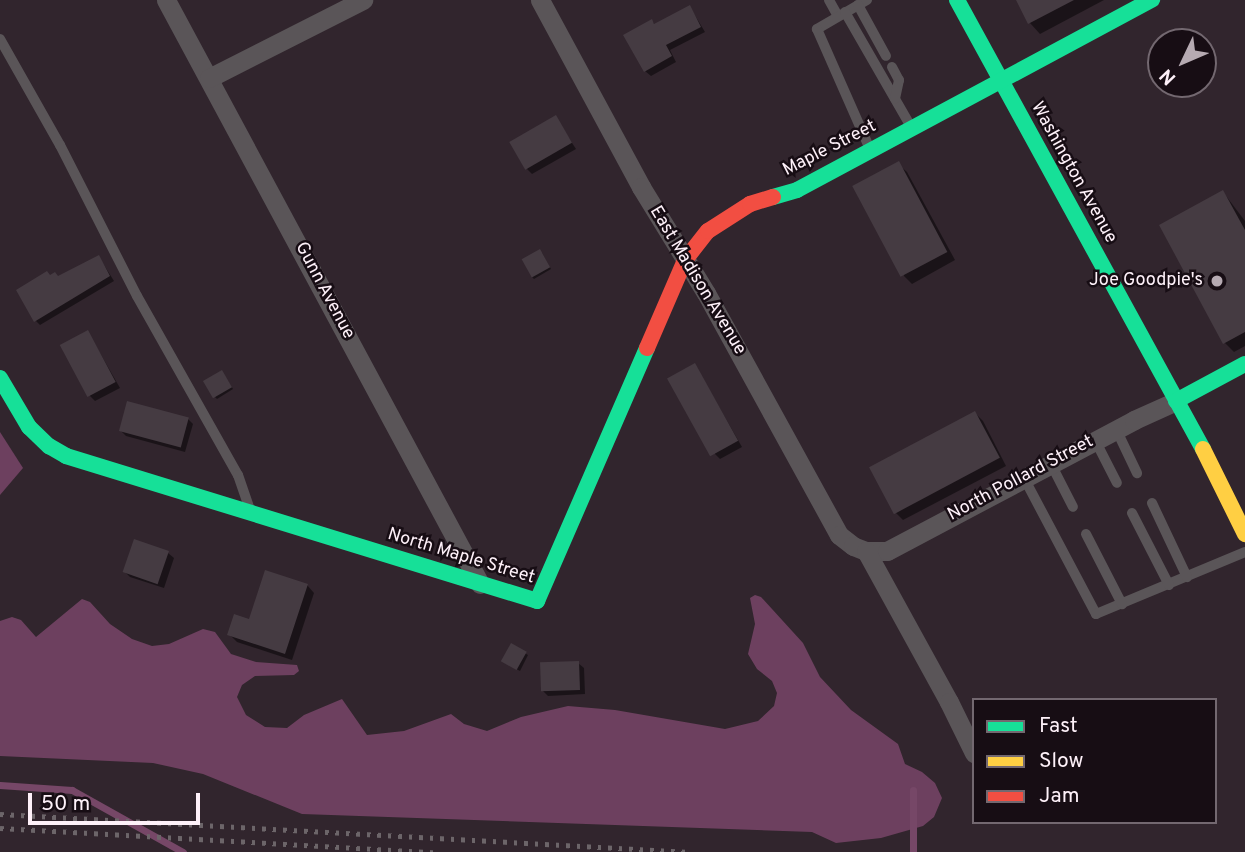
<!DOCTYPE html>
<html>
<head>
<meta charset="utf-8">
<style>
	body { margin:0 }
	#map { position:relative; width:1245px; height:852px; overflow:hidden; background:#31252d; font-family:Overpass,sans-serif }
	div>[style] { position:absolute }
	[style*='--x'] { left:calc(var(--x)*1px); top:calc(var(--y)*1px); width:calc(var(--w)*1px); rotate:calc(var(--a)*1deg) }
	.forest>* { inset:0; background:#6d405f }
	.shadow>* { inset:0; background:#0007 }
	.stream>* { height:7px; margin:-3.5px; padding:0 3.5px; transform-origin:3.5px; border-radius:3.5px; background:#764767 }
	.building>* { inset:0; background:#453b42; transform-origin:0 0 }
	.lane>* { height:10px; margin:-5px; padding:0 5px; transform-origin:5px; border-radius:5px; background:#5a5558 }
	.street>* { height:19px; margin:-9.5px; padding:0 9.5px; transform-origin:9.5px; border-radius:9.5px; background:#5a5558 }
	.fast>* { height:16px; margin:-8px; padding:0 8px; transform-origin:8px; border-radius:8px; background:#16e098 }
	.slow>* { height:16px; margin:-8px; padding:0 8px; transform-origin:8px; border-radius:8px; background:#ffcf43 }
	.jam>* { height:16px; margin:-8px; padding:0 8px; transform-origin:8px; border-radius:8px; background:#f24e42 }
	.rail>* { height:5px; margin-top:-2.5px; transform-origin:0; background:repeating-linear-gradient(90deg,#6c6569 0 3.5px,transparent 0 10.5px) }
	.dots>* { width:19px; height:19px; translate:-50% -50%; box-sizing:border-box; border:4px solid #170d14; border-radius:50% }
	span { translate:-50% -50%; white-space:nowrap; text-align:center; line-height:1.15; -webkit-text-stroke:5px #170d14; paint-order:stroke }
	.street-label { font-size:18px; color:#fef1f9 }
	.poi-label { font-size:18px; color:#fef1f9 }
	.right { translate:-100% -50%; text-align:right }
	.legend { position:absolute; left:972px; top:698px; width:245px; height:126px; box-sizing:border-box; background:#170d14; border:2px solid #736870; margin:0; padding:9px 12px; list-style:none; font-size:21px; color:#fef1f9 }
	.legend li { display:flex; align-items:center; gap:14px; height:35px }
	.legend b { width:35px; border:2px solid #736870 }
	.north { position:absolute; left:1147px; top:28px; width:70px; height:70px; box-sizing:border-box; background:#170d14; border:2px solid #736870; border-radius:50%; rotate:226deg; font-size:19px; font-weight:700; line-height:28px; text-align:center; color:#fef1f9 }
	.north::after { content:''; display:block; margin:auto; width:24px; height:32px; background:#b6aab2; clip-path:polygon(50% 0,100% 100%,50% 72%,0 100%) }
	.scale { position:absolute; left:28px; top:793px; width:172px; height:32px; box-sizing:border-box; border:4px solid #fef1f9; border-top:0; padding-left:9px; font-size:21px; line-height:24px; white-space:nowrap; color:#fef1f9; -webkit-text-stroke:5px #170d14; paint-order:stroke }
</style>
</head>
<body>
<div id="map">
	<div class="forest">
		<div style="clip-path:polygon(0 432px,23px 468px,0 495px)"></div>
		<div style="clip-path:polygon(755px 595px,761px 597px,803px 643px,820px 677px,851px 710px,898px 744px,905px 764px,922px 772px,935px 783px,942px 798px,934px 817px,923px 826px,881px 838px,836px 843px,812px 832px,302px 814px,203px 774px,153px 763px,0 756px,0 621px,12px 617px,21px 620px,36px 637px,82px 599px,90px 602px,110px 624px,132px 639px,152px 646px,169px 644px,203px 629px,215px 632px,231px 654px,256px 662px,297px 665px,299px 671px,294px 675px,255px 676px,242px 685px,237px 697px,246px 715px,265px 727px,287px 728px,304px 715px,342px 699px,367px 735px,404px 731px,451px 714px,464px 724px,487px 731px,521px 717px,568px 706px,615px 710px,725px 729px,758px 721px,774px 706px,777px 693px,772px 681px,757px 669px,748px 654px,755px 624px,750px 598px)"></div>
	</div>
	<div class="shadow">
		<div style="clip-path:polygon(1018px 0,1104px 0,1040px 34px,1030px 23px)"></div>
		<div style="clip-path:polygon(690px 7px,705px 32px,670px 50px,676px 62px,651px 76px,645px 71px,652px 21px,655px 25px)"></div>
		<div style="clip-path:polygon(555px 117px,576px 149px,532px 174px,527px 169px)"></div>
		<div style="clip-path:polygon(898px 164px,907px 172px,955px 260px,912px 284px,904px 276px)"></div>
		<div style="clip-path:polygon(1223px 192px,1245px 221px,1245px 346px,1234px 352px,1225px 343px)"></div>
		<div style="clip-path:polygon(542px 253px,551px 269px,534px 279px,532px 277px)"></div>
		<div style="clip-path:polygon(99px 257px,114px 281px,40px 325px,36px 321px,51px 277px,58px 278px)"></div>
		<div style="clip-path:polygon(88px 332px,120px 388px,95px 401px,90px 396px)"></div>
		<div style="clip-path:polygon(695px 365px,742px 447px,720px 459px,715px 454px)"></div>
		<div style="clip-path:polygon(224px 375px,233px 389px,217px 399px,215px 397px)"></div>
		<div style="clip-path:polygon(975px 413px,983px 421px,1006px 466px,903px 520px,895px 512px)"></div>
		<div style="clip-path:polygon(188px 419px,193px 424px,185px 452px,126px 436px,121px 431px)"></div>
		<div style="clip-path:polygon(168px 553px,174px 558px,164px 588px,130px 577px,125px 572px)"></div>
		<div style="clip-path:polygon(307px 585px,314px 593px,292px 660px,237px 642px,229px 634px)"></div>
		<div style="clip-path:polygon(512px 646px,528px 655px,520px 671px,505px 663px)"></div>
		<div style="clip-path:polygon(578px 663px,584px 668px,585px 694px,548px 696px,543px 691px)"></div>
	</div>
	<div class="stream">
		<div style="--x:0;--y:785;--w:72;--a:4"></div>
		<div style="--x:72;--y:790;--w:127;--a:29.2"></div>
		<div style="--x:913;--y:790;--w:62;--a:90"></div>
	</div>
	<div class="building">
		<div style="clip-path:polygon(1016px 0,1074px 0,1028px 24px)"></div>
		<div style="clip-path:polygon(690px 5px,701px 27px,666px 45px,672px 56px,644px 72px,623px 35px,652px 19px,654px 24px)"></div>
		<div style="left:556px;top:115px;width:32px;height:54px;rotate:60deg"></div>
		<div style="left:899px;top:161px;width:103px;height:53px;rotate:62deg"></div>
		<div style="clip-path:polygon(1223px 190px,1245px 230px,1245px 332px,1223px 344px,1159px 225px)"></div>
		<div style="left:540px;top:249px;width:21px;height:21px;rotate:61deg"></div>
		<div style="clip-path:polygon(99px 255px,110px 276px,34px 322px,16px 290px,47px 271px,50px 275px,55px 272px,58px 276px)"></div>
		<div style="left:88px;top:330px;width:59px;height:32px;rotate:62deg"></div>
		<div style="left:695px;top:363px;width:89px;height:32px;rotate:61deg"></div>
		<div style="left:222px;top:370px;width:20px;height:22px;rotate:60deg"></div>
		<div style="left:127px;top:401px;width:64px;height:31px;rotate:15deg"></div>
		<div style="left:975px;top:411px;width:53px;height:120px;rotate:62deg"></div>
		<div style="left:134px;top:539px;width:37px;height:35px;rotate:19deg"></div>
		<div style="clip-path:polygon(265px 570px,308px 584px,285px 654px,227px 635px,234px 614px,249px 619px)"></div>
		<div style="left:511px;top:643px;width:18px;height:21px;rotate:29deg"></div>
		<div style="left:579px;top:661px;width:29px;height:39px;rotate:88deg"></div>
	</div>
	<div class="lane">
		<div style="--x:829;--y:0;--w:18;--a:61"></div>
		<div style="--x:867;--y:0;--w:58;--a:149.9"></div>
		<div style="--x:817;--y:29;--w:131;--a:66.2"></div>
		<div style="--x:858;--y:5;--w:58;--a:61.2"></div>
		<div style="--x:845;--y:12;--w:133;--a:60.1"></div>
		<div style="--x:0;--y:39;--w:122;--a:60.5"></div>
		<div style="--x:60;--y:145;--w:169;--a:63"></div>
		<div style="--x:137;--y:296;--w:206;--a:60.6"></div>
		<div style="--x:238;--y:475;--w:37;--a:71"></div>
		<div style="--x:892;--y:67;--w:15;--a:62"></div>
		<div style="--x:899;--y:80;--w:19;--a:102"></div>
		<div style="--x:1116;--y:429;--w:49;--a:64.5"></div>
		<div style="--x:1095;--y:440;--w:48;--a:62.9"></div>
		<div style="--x:1051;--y:464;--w:48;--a:62.9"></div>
		<div style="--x:1024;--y:478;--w:154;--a:62.1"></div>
		<div style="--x:1096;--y:614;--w:161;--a:-22.6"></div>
		<div style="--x:1152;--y:503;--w:82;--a:64.7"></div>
		<div style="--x:1132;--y:513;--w:81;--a:62.8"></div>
		<div style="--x:1086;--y:534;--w:79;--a:62.8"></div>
	</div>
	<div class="street">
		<div style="--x:166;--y:0;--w:663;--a:61.73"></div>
		<div style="--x:540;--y:0;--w:213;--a:61.6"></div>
		<div style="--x:641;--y:187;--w:124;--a:58.5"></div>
		<div style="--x:706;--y:293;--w:276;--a:61.2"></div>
		<div style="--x:839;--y:535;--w:18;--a:38"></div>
		<div style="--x:853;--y:546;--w:14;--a:21"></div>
		<div style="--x:866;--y:551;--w:21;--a:0"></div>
		<div style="--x:887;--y:551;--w:280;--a:-27.9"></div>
		<div style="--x:1134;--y:420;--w:46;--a:-24.3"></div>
		<div style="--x:209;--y:78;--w:173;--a:-26.9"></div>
		<div style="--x:866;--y:551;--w:172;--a:61.2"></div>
		<div style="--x:949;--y:702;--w:57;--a:63.9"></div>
	</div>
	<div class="fast">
		<div style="--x:957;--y:0;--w:512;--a:61.28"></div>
		<div style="--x:773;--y:197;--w:25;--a:-16"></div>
		<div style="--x:797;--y:190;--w:403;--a:-28.2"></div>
		<div style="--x:0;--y:378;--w:57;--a:59.4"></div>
		<div style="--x:29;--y:427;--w:28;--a:44"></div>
		<div style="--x:49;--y:446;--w:20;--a:30"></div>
		<div style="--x:66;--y:456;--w:493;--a:17.1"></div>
		<div style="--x:537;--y:601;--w:276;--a:-66.5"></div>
		<div style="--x:1176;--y:401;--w:78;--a:-28.2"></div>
	</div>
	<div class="slow">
		<div style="--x:1203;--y:449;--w:95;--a:63.7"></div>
	</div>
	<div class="jam">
		<div style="--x:647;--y:348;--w:96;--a:-66.6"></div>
		<div style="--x:685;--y:260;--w:37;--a:-52"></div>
		<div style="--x:708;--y:231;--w:50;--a:-32.7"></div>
		<div style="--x:750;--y:204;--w:24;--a:-17"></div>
	</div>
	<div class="rail">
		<div style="--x:0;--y:814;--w:691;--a:3.15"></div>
		<div style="--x:0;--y:828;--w:437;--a:3.2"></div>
	</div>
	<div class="dots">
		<div style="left:1217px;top:281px;background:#b6aab2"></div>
	</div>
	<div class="street-label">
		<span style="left:830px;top:149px;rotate:-27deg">Maple Street</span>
		<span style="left:1073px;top:173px;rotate:61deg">Washington Avenue</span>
		<span style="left:697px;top:281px;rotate:59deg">East Madison Avenue</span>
		<span style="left:324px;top:291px;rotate:62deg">Gunn Avenue</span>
		<span style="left:1021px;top:479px;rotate:-28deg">North Pollard Street</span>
		<span style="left:461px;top:557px;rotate:17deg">North Maple Street</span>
	</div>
	<div class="poi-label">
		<span class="right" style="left:1203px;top:281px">Joe Goodpie's</span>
	</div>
	<ul class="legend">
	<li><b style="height:9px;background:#16e098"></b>Fast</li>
	<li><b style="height:9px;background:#ffcf43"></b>Slow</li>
	<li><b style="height:9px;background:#f24e42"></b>Jam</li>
	</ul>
	<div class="north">N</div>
	<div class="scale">50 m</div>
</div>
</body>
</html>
